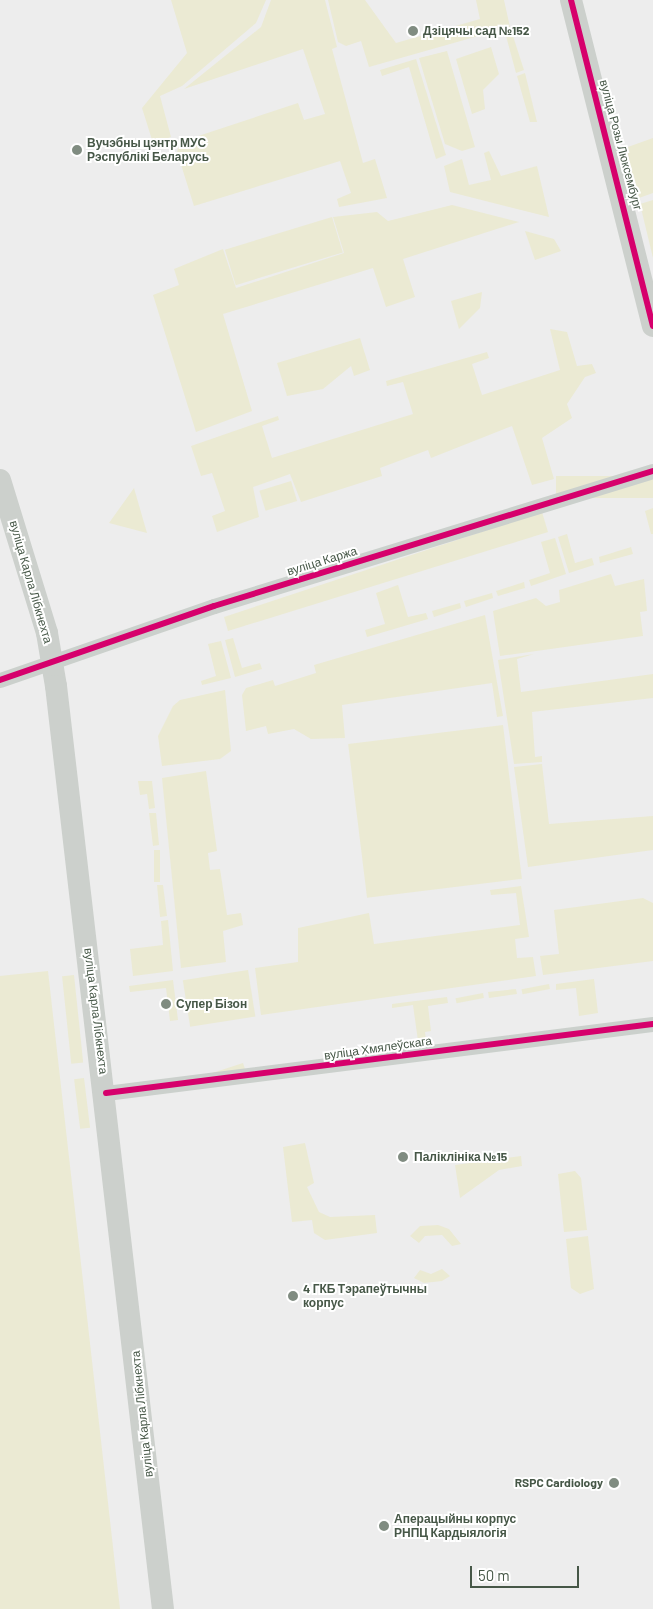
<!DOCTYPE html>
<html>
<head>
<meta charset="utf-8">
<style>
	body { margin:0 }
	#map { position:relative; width:653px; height:1609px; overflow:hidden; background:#ededed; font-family:Barlow,sans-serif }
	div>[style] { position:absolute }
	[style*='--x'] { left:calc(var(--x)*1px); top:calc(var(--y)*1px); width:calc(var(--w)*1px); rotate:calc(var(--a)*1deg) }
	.green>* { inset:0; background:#ebead3; transform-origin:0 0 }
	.street>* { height:15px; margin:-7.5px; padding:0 7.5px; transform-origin:7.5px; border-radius:7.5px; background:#cbd0cc }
	.secondary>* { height:22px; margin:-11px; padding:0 11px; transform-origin:11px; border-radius:11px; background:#ccd0cc }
	.cycleway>* { height:6px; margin:-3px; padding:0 3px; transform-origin:3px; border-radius:3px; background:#d6006c }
	.dots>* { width:14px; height:14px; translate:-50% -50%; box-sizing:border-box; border:2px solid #fff; border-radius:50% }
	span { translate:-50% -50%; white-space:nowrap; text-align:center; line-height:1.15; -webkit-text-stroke:4px #fff; paint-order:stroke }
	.poi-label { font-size:12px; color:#465747; font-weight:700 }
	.left { translate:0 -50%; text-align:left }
	.right { translate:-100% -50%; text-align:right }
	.street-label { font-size:12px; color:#465747 }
	.scale { position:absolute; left:470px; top:1566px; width:109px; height:22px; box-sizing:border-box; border:2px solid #465747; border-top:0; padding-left:6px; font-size:15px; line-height:18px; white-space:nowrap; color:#465747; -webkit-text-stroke:4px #fff; paint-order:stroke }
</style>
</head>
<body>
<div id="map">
	<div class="green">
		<div style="clip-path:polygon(171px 0,266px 0,256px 23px,182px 86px,160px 96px,171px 137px,153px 143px,142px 108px,187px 53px)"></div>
		<div style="clip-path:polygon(271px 0,325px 0,337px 47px,332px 49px,363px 163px,375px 159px,387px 198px,339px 207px,337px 199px,351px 193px,340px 161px,194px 206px,177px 152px,180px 142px,298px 103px,304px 120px,325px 114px,303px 49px,184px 89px,261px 27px)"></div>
		<div style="clip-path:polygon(328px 0,365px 0,396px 43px,480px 19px,476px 0,504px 0,510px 27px,369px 67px,361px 41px,346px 46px,338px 42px)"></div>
		<div style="clip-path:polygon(511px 30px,524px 70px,516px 73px,505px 32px)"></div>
		<div style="clip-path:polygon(491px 47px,499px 74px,483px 90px,485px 109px,472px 114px,456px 59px)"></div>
		<div style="clip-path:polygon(447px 51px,475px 147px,462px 151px,445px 144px,419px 58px)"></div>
		<div style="clip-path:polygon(416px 59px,446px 155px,436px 159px,409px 67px,382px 76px,380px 70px)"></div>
		<div style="clip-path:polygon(525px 73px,537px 122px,530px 122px,517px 76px)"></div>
		<div style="clip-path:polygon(653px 138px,653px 193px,639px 198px,625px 148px)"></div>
		<div style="clip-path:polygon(489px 151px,501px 176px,537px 166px,549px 217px,450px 192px,444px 166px,462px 159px,469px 185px,491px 180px,484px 153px)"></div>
		<div style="clip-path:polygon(653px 200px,653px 258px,640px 204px)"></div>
		<div style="clip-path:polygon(452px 205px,519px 222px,403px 259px,415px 297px,386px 307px,373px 268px,223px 314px,252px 411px,196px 432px,153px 295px,179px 285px,174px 269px,223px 249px,236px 288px,344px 253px,333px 217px,377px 212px,388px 221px)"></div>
		<div style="left:332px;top:217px;width:37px;height:112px;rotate:73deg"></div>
		<div style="clip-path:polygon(525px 231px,554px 239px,561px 251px,535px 260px)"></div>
		<div style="clip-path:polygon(482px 292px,480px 308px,459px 329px,451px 301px)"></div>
		<div style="clip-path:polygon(550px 329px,567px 332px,577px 366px,592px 364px,596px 373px,585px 377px,567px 404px,572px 418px,542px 438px,554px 479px,532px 485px,512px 426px,431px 458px,428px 450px,380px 468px,382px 476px,301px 502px,290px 474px,253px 487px,259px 517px,217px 532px,212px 516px,225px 511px,212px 473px,201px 476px,191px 446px,278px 416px,279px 420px,262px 426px,272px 458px,413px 414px,403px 382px,387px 386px,386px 381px,487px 352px,489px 358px,472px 364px,482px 395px,560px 370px)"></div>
		<div style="clip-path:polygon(360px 338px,370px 370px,354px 376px,351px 366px,323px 389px,287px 396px,277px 363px)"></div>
		<div style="left:653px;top:476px;width:22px;height:97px;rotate:90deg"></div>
		<div style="left:291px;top:481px;width:21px;height:33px;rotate:73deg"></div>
		<div style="clip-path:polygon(134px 488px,147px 533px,109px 523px)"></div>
		<div style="clip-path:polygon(653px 508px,653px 534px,651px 534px,645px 511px)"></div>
		<div style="clip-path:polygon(542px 512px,548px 532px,228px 631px,224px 617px)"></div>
		<div style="clip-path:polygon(567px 534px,575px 563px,592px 558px,594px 565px,569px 573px,558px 537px)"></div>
		<div style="clip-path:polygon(555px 538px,566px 574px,531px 586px,529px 580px,550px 573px,541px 542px)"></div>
		<div style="clip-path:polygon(631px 547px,633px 554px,600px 563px,599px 557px)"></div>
		<div style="clip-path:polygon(611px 574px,615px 586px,644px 579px,647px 611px,640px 612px,643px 636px,500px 656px,493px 611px,536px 598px,546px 606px,560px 602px,559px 590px)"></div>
		<div style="clip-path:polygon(524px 582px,525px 588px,498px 596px,496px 591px)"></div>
		<div style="clip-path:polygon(398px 585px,408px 617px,426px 613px,428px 619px,367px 637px,365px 630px,385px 624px,376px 593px)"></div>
		<div style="clip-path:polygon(492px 593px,493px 598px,466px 607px,464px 601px)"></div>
		<div style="clip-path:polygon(460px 603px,461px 608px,434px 617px,432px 611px)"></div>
		<div style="clip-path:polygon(485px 615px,503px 716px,497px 717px,492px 683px,342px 705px,345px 738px,311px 739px,294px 729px,268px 734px,266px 726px,246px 731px,242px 695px,246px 688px,273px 680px,275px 686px,316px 673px,314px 665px)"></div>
		<div style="clip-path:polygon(233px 638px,242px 668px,260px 663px,262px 669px,235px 677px,225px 640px)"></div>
		<div style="clip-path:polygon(221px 641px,231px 678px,202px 685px,201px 681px,216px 676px,208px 644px)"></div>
		<div style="clip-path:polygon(534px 654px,517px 659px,521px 692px,653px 674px,653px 698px,532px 712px,535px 757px,542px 756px,542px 762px,514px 764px,498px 660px)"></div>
		<div style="clip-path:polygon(225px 690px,231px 751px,220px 759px,162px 766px,158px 736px,173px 706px,180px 700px)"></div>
		<div style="left:503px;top:725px;width:155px;height:156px;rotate:83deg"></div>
		<div style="clip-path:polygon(542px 764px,549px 824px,653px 816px,653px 850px,528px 867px,514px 767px)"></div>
		<div style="clip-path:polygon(206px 771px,217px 851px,208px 853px,210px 870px,220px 869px,227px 915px,241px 913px,243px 925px,223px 931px,226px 962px,181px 968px,162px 778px)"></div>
		<div style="clip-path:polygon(138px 781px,152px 781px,155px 808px,149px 809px,147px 794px,140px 795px)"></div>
		<div style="clip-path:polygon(149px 813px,156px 813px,159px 845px,153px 846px)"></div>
		<div style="left:154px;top:850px;width:6px;height:32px"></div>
		<div style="clip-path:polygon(157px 885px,163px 885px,167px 916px,160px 917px)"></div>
		<div style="clip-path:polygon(521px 886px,529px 937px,515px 939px,517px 958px,533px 957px,536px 976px,261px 1015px,255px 968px,298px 962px,298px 928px,369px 913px,374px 944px,520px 925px,516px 893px,491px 895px,490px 890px)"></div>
		<div style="clip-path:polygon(643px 898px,653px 903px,653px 961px,543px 975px,540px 956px,559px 954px,554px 910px)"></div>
		<div style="clip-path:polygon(168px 920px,173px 971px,133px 976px,130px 949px,163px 945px,161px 921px)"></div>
		<div style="left:248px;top:970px;width:47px;height:66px;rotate:81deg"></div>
		<div style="clip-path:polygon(48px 971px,120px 1609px,0 1609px,0 976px)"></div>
		<div style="left:74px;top:975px;width:88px;height:12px;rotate:84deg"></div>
		<div style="clip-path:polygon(594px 979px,598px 1013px,579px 1016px,576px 988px,556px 990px,556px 984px)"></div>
		<div style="clip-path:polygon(173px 980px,178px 1020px,170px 1021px,166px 988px,130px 992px,129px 986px)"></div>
		<div style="left:549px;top:984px;width:5px;height:28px;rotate:79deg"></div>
		<div style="clip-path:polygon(516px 989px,517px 994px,489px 998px,488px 992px)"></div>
		<div style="left:483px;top:993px;width:5px;height:28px;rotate:79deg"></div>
		<div style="clip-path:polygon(447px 997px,448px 1003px,428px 1006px,431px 1031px,425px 1032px,426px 1040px,418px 1041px,413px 1005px,392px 1008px,392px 1004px)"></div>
		<div style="left:243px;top:1063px;width:6px;height:42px;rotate:72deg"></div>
		<div style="left:84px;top:1078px;width:50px;height:10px;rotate:83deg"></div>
		<div style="clip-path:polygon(305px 1143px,314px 1183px,307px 1187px,319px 1212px,330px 1217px,375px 1215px,377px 1233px,325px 1240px,314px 1233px,312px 1220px,292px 1222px,283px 1147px)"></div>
		<div style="clip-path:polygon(521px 1156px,522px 1166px,499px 1170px,460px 1198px,455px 1165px)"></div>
		<div style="clip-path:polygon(575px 1171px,581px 1178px,587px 1230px,564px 1232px,558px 1174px)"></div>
		<div style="clip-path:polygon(438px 1225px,449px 1229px,461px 1244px,452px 1246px,442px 1235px,425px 1236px,419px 1243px,410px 1236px,420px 1226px)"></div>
		<div style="clip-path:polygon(588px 1236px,594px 1289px,580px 1294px,571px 1288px,566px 1239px)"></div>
		<div style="clip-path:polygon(442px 1269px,450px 1276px,442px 1281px,424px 1283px,414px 1278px,420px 1270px,431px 1274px)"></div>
	</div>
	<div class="street">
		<div style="--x:0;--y:680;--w:226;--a:-19.1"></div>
		<div style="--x:214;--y:606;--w:459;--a:-17.1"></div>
		<div style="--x:106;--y:1093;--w:551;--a:-7.19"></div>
	</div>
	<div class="secondary">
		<div style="--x:571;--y:0;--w:336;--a:75.9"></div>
		<div style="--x:0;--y:480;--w:160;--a:72.9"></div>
		<div style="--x:47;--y:633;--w:54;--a:80.4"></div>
		<div style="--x:56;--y:686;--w:929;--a:83.39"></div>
	</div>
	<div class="cycleway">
		<div style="--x:571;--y:0;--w:336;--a:75.9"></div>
		<div style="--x:0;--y:680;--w:226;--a:-19.1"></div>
		<div style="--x:214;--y:606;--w:459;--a:-17.1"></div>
		<div style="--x:106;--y:1093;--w:551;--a:-7.19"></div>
	</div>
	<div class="dots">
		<div style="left:413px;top:31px;background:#808c81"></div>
		<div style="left:77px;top:150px;background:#808c81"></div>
		<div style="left:166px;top:1004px;background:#808c81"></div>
		<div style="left:403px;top:1157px;background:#808c81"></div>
		<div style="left:293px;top:1296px;background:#808c81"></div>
		<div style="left:614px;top:1483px;background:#808c81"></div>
		<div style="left:384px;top:1526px;background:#808c81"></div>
	</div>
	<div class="poi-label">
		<span class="left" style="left:423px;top:31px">Дзіцячы сад №152</span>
		<span class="left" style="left:87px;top:150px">Вучэбны цэнтр МУС<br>Рэспублікі Беларусь</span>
		<span class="left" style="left:176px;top:1004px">Супер Бізон</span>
		<span class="left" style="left:414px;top:1157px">Паліклініка №15</span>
		<span class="left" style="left:303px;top:1296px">4 ГКБ Тэрапеўтычны<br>корпус</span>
		<span class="right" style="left:603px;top:1483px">RSPC Cardiology</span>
		<span class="left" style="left:394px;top:1526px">Аперацыйны корпус<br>РНПЦ Кардыялогія</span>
	</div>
	<div class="street-label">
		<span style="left:621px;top:145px;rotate:75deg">вуліца Розы Люксембург</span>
		<span style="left:322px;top:561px;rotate:-17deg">вуліца Каржа</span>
		<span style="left:31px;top:582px;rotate:74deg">вуліца Карла Лібкнехта</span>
		<span style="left:96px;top:1011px;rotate:83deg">вуліца Карла Лібкнехта</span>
		<span style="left:378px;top:1048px;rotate:-8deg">вуліца Хмялеўскага</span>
		<span style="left:142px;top:1414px;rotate:-96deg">вуліца Карла Лібкнехта</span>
	</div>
	<div class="scale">50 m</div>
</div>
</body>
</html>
